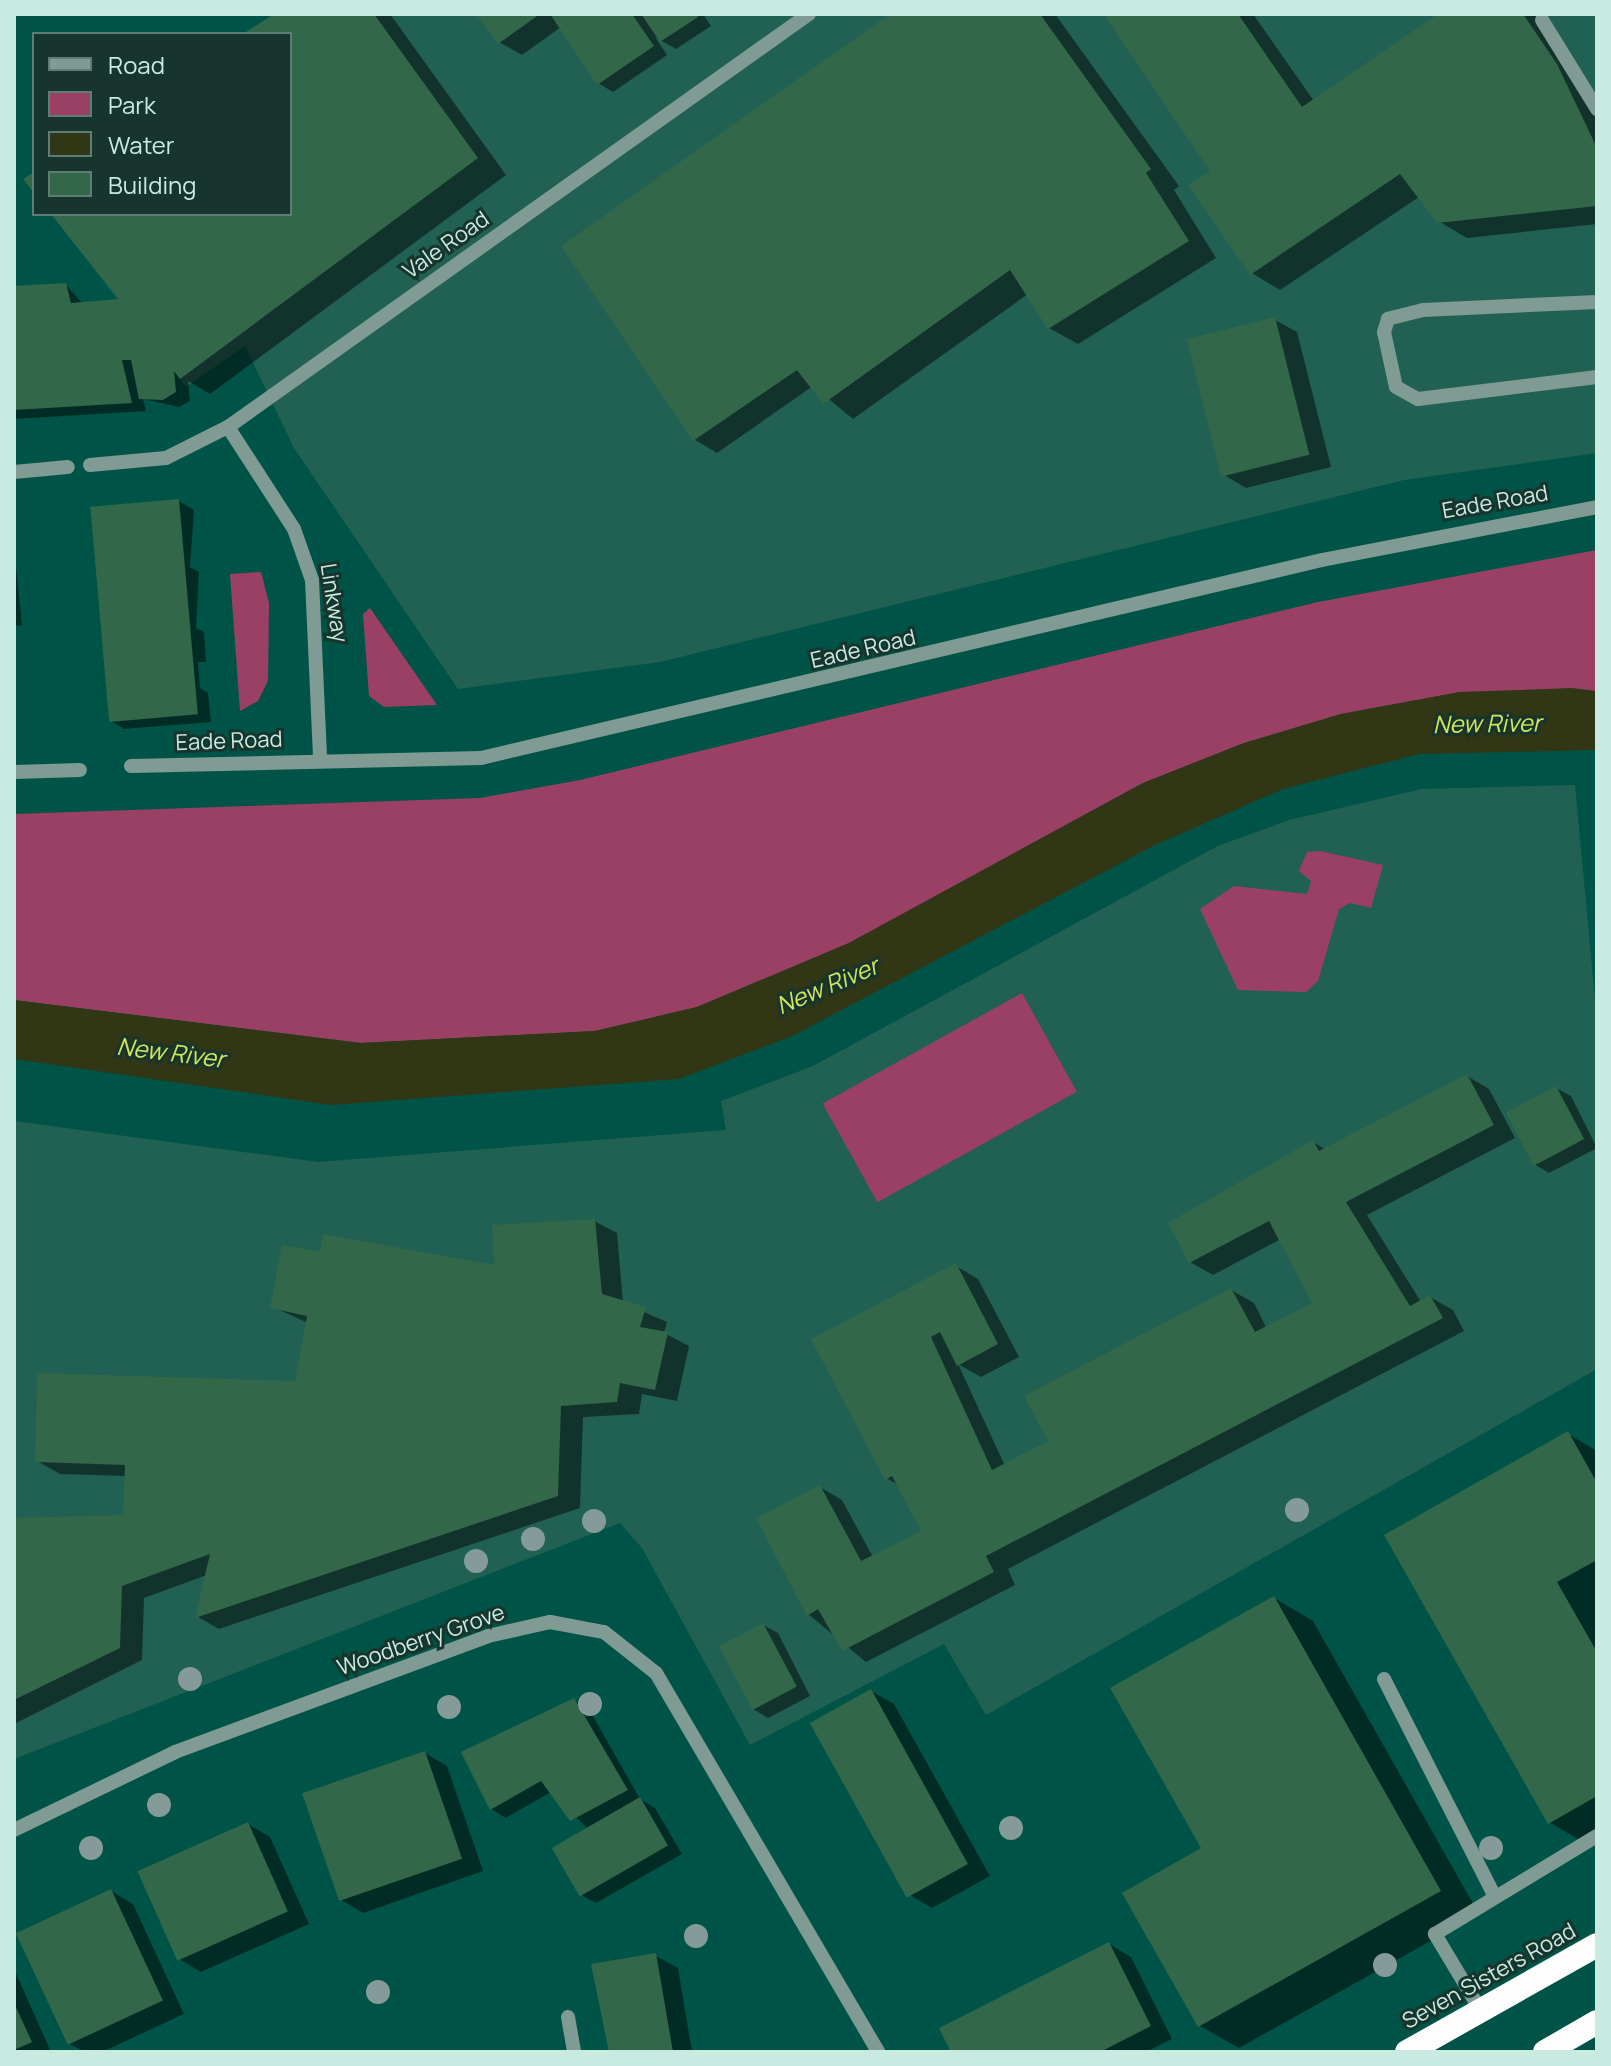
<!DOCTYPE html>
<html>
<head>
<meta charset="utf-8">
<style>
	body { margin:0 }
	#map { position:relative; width:1611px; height:2066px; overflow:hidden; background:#005447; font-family:Manrope,sans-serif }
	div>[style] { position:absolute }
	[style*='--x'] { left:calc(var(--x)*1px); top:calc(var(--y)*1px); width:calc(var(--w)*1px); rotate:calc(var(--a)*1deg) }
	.built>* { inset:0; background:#216154 }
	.green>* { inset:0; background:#9b4065; transform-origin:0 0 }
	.water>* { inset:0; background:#313715 }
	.shadow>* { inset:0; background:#0007 }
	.building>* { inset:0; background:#326749; transform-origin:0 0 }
	.minor>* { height:14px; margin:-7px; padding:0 7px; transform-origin:7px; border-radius:7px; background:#7f9b94 }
	.highway>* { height:24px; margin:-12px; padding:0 12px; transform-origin:12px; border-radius:12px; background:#fdfdfd }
	.trees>* { width:24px; height:24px; margin:-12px; border-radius:50%; background:#859b9a }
	span { translate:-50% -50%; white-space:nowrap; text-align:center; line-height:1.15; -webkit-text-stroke:6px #17342d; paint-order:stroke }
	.street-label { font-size:22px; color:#c9eae1 }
	.water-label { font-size:24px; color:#d0e55a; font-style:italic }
	.frame { position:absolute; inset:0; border:16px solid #c9eae1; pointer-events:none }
	.legend { position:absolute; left:32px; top:32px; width:260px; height:184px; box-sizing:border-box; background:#17342d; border:2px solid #5e7d75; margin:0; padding:10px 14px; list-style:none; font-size:24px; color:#c9eae1 }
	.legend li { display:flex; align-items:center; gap:16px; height:40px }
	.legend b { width:40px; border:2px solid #5e7d75 }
</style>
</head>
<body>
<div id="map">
	<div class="built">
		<div style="clip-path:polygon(274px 14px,1597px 14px,1597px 453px,1404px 480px,660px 662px,458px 689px,294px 448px,245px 346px,186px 387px,51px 214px,290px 214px,290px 34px,243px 34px)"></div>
		<div style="clip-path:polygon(1575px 785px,1597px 1021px,1597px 1369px,986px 1715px,944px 1644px,750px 1745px,642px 1548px,620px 1523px,14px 1759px,14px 1121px,318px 1162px,726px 1130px,721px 1101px,813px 1066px,1218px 846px,1289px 820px,1422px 789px)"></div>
	</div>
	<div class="green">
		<div style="clip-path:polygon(1597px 550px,1597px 691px,1460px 692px,1341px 714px,1244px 743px,1143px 783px,849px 943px,697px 1007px,595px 1031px,361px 1043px,14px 1000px,14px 814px,480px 798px,580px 780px,1318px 602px)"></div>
		<div style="clip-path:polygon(261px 572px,269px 603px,268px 681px,258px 701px,240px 711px,230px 574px)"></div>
		<div style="clip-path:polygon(370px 608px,437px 705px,384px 707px,369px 696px,363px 614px)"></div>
		<div style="clip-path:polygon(1320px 851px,1383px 865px,1371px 908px,1350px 903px,1339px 909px,1318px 981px,1306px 992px,1238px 990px,1200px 909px,1234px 886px,1307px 894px,1311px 881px,1299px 871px,1307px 852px)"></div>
		<div style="left:1022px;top:993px;width:113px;height:228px;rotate:61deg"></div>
	</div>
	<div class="water">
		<div style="clip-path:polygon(1572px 688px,1597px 691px,1597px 750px,1419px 754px,1283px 789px,1155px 845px,792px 1036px,679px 1079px,331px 1105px,14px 1059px,14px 1000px,361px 1043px,595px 1031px,697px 1007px,849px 943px,1143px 783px,1244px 743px,1341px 714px,1460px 692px)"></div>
	</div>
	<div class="shadow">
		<div style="clip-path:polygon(279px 14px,390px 14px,506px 175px,210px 394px,188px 381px,190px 401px,179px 407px,143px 399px,146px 411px,14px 419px,14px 288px,66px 285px,83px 304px,121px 301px,53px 214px,290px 214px,290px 34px,248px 34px)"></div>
		<div style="clip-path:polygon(479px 14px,703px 14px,711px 26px,676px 49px,655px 37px,667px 55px,613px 92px,598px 83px,561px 27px,522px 55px,499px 42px)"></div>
		<div style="clip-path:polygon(894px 14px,1055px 14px,1179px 186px,1174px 190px,1216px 258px,1078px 344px,1049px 328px,1028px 294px,853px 419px,813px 386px,717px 453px,695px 440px)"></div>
		<div style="clip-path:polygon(1103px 14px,1253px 14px,1314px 101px,1442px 14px,1539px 14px,1597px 105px,1597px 224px,1467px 238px,1438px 221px,1419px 197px,1280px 290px,1252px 273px,1212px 172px)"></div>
		<div style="clip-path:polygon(1275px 320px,1297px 332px,1331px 467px,1246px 488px,1224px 475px)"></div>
		<div style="clip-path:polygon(179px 501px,194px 510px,190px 567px,199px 572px,196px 628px,204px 632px,206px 662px,198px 662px,200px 688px,208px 693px,211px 722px,124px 729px,109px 720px)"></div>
		<div style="clip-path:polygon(14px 547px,22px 625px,14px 626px)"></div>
		<div style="clip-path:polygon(1467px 1076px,1489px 1089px,1515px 1138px,1367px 1215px,1421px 1302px,1430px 1297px,1453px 1310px,1464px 1331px,1008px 1569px,1015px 1585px,866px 1662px,808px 1614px,820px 1487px,842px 1500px,873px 1557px,924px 1532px,899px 1485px,886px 1478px,814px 1340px,956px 1266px,978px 1279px,1019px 1357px,981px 1377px,958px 1364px,1005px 1466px,1051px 1442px,1231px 1290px,1254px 1303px,1267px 1329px,1315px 1304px,1281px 1239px,1213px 1275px,1190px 1262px,1313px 1142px,1326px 1150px)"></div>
		<div style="clip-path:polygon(1556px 1088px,1571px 1096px,1597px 1148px,1549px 1173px,1534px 1164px)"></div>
		<div style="clip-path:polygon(594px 1221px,617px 1233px,623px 1303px,667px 1322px,664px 1333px,689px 1346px,677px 1401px,642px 1394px,639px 1414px,583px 1417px,580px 1508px,219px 1629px,198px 1617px,207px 1575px,144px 1598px,142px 1660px,14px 1724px,14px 1520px,125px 1517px,127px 1476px,60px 1474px,37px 1461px,296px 1384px,308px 1323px,273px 1307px,321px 1254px,496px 1268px)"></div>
		<div style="clip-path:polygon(1568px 1434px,1597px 1451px,1597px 1840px,1588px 1845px,1549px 1822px,1386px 1536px)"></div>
		<div style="clip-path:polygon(1274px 1598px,1313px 1621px,1479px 1914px,1239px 2048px,1200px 2026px,1204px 1849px)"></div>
		<div style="clip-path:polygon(763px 1625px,778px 1633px,810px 1696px,768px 1718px,753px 1709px)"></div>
		<div style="clip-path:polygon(871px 1691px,894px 1704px,990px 1876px,932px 1908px,910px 1895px)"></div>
		<div style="clip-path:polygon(574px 1700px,589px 1709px,640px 1799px,655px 1808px,682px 1854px,596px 1903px,581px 1895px,588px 1829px,551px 1792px,506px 1818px,491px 1809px)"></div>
		<div style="clip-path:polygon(425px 1753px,447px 1766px,483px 1871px,363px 1913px,341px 1900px)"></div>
		<div style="clip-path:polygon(248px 1824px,270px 1837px,309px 1924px,201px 1972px,179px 1959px)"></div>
		<div style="clip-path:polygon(111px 1891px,133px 1904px,184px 2014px,102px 2052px,85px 2052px,70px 2044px)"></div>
		<div style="clip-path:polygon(1109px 1944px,1131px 1957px,1172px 2039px,1146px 2052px,953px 2052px)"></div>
		<div style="clip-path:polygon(656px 1956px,678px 1968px,692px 2052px,611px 2052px)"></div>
		<div style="clip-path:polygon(14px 1969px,51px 2052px,14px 2052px)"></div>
	</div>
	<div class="building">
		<div style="clip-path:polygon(274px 14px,374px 14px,478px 158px,180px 379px,174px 371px,176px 392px,163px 400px,139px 399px,131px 360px,122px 360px,132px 403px,14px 410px,14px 286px,66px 283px,71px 303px,119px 299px,51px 214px,290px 214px,290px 34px,243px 34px)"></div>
		<div style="clip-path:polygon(476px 14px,540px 14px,498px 44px)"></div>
		<div style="clip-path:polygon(550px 14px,632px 14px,654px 46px,597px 85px)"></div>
		<div style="clip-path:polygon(641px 14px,696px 14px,698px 17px,660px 42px)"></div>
		<div style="clip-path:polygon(890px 14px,1040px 14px,1151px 169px,1146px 173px,1189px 241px,1048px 329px,1010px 270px,823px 404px,797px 370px,693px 441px,561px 246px)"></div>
		<div style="clip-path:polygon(1103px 14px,1238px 14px,1302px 107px,1438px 14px,1523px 14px,1557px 64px,1597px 148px,1597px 206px,1437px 223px,1400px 174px,1250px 275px,1188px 185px,1210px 171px)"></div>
		<div style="clip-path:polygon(34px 172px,34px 193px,23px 179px)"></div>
		<div style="left:1275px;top:317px;width:142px;height:91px;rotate:76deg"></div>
		<div style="left:179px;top:499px;width:216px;height:89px;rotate:85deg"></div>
		<div style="clip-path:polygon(1467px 1074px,1494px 1125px,1346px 1202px,1410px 1306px,1430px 1295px,1443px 1318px,986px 1556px,994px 1572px,842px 1651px,818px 1609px,807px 1616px,756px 1518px,820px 1485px,861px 1561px,921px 1531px,892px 1476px,885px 1480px,811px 1339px,956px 1263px,998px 1344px,957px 1366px,940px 1332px,931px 1337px,992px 1470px,1048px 1441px,1024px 1396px,1231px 1288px,1255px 1332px,1312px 1303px,1269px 1221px,1189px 1263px,1168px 1223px,1313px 1140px,1319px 1151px)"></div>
		<div style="left:1556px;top:1086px;width:60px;height:57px;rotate:62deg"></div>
		<div style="clip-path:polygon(595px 1219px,602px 1294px,646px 1307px,640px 1327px,668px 1332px,655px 1390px,620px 1383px,617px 1402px,561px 1406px,558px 1496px,195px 1618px,210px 1554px,122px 1586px,120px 1648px,14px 1700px,14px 1518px,123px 1515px,125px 1465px,35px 1462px,37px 1373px,295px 1381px,307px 1316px,270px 1308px,282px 1245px,320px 1252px,323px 1234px,494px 1265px,492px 1225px)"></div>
		<div style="clip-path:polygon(1568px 1431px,1597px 1483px,1597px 1560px,1557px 1582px,1597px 1652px,1597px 1796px,1548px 1824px,1384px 1535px)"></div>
		<div style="clip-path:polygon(1274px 1596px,1441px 1891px,1198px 2027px,1122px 1893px,1201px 1848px,1110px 1688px)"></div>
		<div style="left:763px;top:1623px;width:72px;height:50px;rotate:62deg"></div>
		<div style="left:871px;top:1689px;width:200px;height:70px;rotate:61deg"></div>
		<div style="clip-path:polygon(574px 1698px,628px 1790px,570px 1821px,541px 1781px,490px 1810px,461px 1752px)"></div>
		<div style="left:425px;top:1751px;width:114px;height:130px;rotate:71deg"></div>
		<div style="left:640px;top:1797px;width:56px;height:102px;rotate:60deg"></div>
		<div style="left:248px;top:1822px;width:98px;height:121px;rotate:66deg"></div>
		<div style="left:111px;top:1889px;width:123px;height:105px;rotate:65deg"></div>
		<div style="clip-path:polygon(1109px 1942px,1151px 2026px,1100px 2052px,951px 2052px,939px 2028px)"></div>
		<div style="clip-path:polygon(656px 1953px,673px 2052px,609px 2052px,591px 1964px)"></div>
		<div style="clip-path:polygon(14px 2003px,32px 2042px,14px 2050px)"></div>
	</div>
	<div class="minor">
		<div style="--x:1542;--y:20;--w:105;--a:58.3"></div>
		<div style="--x:1597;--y:302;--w:174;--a:177.4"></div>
		<div style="--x:1423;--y:310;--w:36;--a:166"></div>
		<div style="--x:1388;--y:319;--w:14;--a:107"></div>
		<div style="--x:1384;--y:332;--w:56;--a:77.7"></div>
		<div style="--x:1396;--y:387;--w:25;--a:29"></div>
		<div style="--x:1418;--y:399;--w:180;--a:-7"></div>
		<div style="--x:228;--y:427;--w:121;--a:57.1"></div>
		<div style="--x:294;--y:529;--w:54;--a:70.6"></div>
		<div style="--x:312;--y:580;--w:179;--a:87.4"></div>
		<div style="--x:90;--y:465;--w:76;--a:-5.3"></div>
		<div style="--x:166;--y:458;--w:69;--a:-26.6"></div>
		<div style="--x:228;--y:427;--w:713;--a:-35.41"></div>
		<div style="--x:14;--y:472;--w:54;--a:-5.3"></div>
		<div style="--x:131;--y:766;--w:350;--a:-1.3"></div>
		<div style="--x:481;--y:758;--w:864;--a:-13.25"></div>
		<div style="--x:1322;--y:560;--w:280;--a:-10.9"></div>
		<div style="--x:14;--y:772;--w:66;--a:-1.7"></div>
		<div style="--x:1384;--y:1679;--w:242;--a:63"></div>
		<div style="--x:14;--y:1830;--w:179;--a:-25.8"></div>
		<div style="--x:175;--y:1752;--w:334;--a:-20.3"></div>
		<div style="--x:488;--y:1636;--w:64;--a:-12.7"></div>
		<div style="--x:550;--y:1622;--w:55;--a:10.5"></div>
		<div style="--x:604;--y:1632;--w:66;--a:38.3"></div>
		<div style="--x:656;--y:1673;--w:439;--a:59.6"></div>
		<div style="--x:1481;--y:2011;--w:90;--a:-120.9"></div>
		<div style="--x:1435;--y:1934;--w:189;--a:-31.2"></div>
		<div style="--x:568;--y:2017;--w:36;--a:80"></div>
	</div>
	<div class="highway">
		<div style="--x:1407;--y:2052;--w:218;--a:-29.4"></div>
		<div style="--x:1545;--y:2052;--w:60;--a:-30"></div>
	</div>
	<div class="trees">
		<div style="left:1297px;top:1510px"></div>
		<div style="left:594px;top:1521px"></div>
		<div style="left:533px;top:1539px"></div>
		<div style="left:476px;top:1561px"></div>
		<div style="left:190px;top:1679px"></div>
		<div style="left:590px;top:1704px"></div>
		<div style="left:449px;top:1707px"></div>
		<div style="left:159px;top:1805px"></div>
		<div style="left:1011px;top:1828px"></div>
		<div style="left:91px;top:1848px"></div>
		<div style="left:1491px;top:1848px"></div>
		<div style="left:696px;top:1936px"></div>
		<div style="left:1385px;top:1965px"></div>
		<div style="left:378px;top:1992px"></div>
	</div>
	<div class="street-label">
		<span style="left:446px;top:245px;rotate:-35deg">Vale Road</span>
		<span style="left:1495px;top:502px;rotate:-10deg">Eade Road</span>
		<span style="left:334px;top:603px;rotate:81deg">Linkway</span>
		<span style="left:863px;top:649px;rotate:-13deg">Eade Road</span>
		<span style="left:229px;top:741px;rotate:-2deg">Eade Road</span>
		<span style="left:421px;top:1640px;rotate:-19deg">Woodberry Grove</span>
		<span style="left:1489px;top:1976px;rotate:-29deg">Seven Sisters Road</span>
	</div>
	<div class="water-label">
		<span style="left:1487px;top:723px;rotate:-1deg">New River</span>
		<span style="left:827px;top:985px;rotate:-23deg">New River</span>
		<span style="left:171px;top:1052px;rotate:7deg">New River</span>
	</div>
	<div class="frame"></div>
	<ul class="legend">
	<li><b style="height:10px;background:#7f9b94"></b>Road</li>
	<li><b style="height:22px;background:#9b4065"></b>Park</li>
	<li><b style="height:22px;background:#313715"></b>Water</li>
	<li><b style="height:22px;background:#326749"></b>Building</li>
	</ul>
</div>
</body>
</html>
